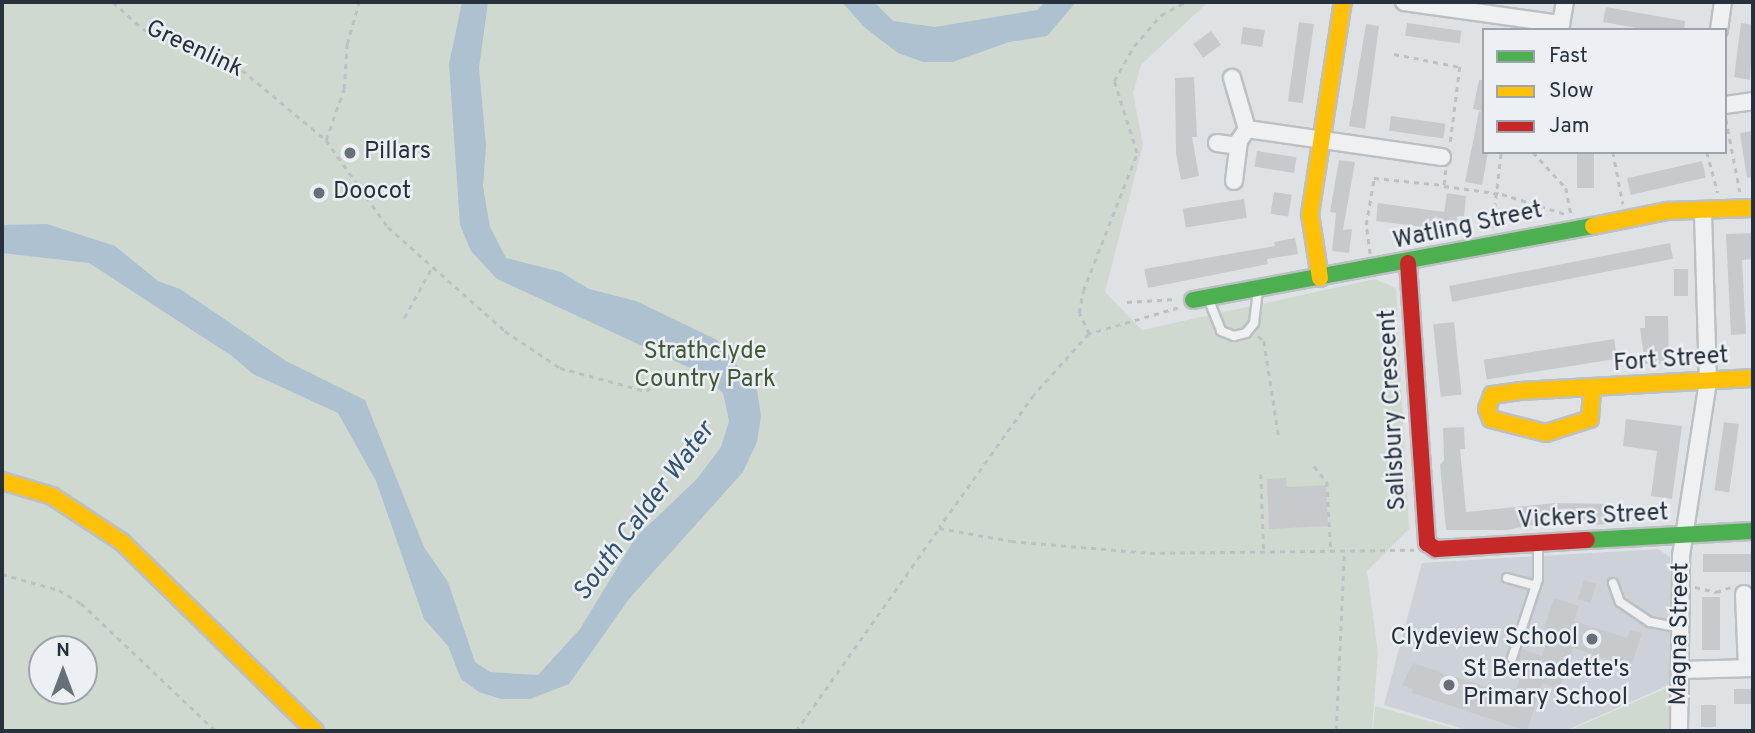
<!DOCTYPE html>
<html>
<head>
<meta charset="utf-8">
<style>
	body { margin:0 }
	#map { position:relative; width:1755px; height:733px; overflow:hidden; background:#dfe2e5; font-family:Overpass,sans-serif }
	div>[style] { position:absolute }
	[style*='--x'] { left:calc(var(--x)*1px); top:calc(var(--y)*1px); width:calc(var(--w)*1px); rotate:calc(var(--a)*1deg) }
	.built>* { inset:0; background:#cdd2d8 }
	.green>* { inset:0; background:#d0d9d0 }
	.water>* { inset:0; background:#adc1d0 }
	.building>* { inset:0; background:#c7cacd; transform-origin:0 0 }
	.path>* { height:2.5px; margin-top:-1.25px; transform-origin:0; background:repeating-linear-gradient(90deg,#bec1c4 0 5px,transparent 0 10px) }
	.roads { filter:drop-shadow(2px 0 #bdc0c3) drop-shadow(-2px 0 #bdc0c3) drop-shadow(0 2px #bdc0c3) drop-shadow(0 -2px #bdc0c3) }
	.lane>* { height:8px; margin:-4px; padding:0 4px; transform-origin:4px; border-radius:4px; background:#eef0f1 }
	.street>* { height:16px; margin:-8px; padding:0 8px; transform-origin:8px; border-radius:8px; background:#eef0f1 }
	.fast>* { height:16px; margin:-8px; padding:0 8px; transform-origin:8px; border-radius:8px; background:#4caf50 }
	.slow>* { height:16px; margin:-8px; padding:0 8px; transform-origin:8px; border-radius:8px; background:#ffc107 }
	.jam>* { height:16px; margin:-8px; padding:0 8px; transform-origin:8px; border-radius:8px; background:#c62828 }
	.dots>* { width:19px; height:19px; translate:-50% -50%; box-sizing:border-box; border:4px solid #ecf0f5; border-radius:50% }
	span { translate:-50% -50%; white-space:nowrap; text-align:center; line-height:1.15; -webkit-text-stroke:5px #ecf0f5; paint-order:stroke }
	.street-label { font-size:24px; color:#26313d }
	.poi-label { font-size:24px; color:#26313d }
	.left { translate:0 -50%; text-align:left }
	.right { translate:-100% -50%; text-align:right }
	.park-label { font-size:24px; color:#3e5934 }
	.water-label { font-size:26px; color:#315371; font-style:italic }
	.frame { position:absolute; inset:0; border:4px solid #26313d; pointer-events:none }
	.legend { position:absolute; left:1482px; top:28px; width:245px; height:126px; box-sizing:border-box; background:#ecf0f5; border:2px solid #9da4ab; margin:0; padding:9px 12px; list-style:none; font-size:21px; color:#26313d }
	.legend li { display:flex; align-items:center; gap:14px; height:35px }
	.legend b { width:35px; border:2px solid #9da4ab }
	.north { position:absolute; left:28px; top:635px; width:70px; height:70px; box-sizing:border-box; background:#ecf0f5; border:2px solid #9da4ab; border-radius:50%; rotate:0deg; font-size:19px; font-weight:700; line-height:28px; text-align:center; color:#26313d }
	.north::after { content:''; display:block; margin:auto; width:24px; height:32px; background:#676f78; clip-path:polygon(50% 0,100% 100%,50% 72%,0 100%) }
</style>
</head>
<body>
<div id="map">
	<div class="built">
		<div style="clip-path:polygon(1658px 549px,1670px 557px,1671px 684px,1565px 731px,1470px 731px,1384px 705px,1422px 563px)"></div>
	</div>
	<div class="green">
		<div style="clip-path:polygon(evenodd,2px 2px,1208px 2px,1141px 65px,1133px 93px,1143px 145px,1105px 292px,1142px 330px,1375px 279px,1396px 288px,1409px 529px,1367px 571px,1378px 653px,1372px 731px,2px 731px,2px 2px,42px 649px,84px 649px,84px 691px,42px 691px,42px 649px)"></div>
		<div style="clip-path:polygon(1671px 686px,1673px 731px,1568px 731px)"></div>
		<div style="clip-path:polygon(1375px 706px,1463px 731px,1373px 731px)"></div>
	</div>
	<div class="water">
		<div style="clip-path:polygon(462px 2px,488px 2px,479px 68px,486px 146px,483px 186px,490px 227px,506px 258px,561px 272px,589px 289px,636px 301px,717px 340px,757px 390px,761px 416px,757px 442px,743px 472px,629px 599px,569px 684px,530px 699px,501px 699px,479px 692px,461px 679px,448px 646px,424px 619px,376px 481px,338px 413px,253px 374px,232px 356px,89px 263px,2px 253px,2px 225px,47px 224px,115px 246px,158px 281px,180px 289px,286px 361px,365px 400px,424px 547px,448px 582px,475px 662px,490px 672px,538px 675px,580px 629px,636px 537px,697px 479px,721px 447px,729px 421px,723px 393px,701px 373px,497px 279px,471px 251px,460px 225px,449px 64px)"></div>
		<div style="clip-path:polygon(842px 2px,874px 2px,893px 21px,935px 27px,1037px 10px,1045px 2px,1076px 2px,1047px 36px,1009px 42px,953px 62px,923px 62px,898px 53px,864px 27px)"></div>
	</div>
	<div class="building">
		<div style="clip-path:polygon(1606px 7px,1685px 21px,1684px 30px,1648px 30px,1603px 22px)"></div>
		<div style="left:1299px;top:22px;width:15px;height:80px;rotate:8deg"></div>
		<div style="left:1407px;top:23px;width:55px;height:13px;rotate:8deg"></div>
		<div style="clip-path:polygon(1741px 23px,1753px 25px,1750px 80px,1734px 77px)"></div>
		<div style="clip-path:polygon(1366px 24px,1379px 26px,1365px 129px,1349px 126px)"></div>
		<div style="left:1243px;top:27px;width:22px;height:17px;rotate:8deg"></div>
		<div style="left:1211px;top:31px;width:17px;height:22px;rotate:54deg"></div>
		<div style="clip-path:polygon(1194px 77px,1197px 137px,1192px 137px,1199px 176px,1181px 180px,1176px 154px,1175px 78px)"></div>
		<div style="clip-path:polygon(1479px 80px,1484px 80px,1484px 111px,1473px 109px)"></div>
		<div style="clip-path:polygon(1479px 111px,1484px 112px,1484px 152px,1488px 152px,1482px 185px,1465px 182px)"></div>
		<div style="left:1391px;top:116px;width:55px;height:15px;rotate:8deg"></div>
		<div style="clip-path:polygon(1753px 131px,1753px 177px,1747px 178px,1740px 133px)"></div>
		<div style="left:1257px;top:151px;width:40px;height:16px;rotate:9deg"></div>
		<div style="left:1577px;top:152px;width:17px;height:36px"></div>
		<div style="clip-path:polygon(1339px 160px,1355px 162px,1343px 230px,1352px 229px,1349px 253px,1332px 251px,1336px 213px,1330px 212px)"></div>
		<div style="left:1702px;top:161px;width:17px;height:77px;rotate:77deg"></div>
		<div style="left:1274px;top:192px;width:18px;height:22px;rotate:9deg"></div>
		<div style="clip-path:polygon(1447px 193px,1466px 196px,1464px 216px,1457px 216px,1455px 231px,1376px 221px,1378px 203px,1444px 212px)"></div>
		<div style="left:1244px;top:199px;width:19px;height:62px;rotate:81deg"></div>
		<div style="clip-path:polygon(1753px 233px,1753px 259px,1742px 260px,1746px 334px,1731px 335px,1726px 234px)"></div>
		<div style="clip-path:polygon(1295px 238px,1298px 254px,1267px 259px,1268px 264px,1148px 288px,1144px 269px,1275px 246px,1274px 242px)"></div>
		<div style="left:1670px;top:243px;width:16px;height:225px;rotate:79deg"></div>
		<div style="left:1674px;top:269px;width:14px;height:27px"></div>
		<div style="clip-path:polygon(1645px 316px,1668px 316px,1669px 363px,1645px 364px,1640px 328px,1645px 328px)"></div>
		<div style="left:1454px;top:322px;width:73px;height:21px;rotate:84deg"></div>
		<div style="left:1614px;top:339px;width:20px;height:132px;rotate:81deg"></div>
		<div style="clip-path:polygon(1626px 419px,1682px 426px,1672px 499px,1651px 496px,1657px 451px,1623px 446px)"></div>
		<div style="left:1724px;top:422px;width:15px;height:69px;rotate:8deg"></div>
		<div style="clip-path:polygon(1464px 427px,1465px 449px,1460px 449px,1466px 512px,1555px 503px,1611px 504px,1612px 524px,1590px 525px,1589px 521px,1541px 523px,1507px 530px,1446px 530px,1440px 465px,1444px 460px,1443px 428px)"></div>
		<div style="clip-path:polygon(1286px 478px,1287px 487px,1326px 485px,1328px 526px,1269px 529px,1267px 479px)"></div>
		<div style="left:1753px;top:554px;width:18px;height:50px;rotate:90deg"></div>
		<div style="left:1584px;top:580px;width:13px;height:20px;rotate:18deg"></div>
		<div style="left:1702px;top:597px;width:18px;height:53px"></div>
		<div style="clip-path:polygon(1554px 598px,1579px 606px,1574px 621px,1627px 638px,1630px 630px,1642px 633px,1631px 667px,1573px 648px,1559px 689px,1542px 683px,1527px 731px,1412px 693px,1413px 689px,1402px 685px,1413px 663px,1514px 696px,1523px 668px,1515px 664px,1522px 649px,1542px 656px,1550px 630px,1544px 628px)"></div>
		<div style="left:1753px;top:689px;width:15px;height:19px;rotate:90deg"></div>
		<div style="left:1701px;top:705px;width:15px;height:22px"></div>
	</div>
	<div class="path">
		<div style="--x:113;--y:2;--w:40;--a:42"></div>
		<div style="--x:143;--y:29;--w:107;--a:22.5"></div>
		<div style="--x:242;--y:70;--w:109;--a:39.8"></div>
		<div style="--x:326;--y:140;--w:54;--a:-70.6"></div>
		<div style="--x:344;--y:89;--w:45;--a:-86.2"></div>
		<div style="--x:347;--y:44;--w:44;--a:-74.1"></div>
		<div style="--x:1394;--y:54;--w:67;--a:11.1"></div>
		<div style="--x:1460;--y:67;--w:80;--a:97.2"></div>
		<div style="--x:1726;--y:119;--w:74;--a:79.1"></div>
		<div style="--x:326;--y:140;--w:107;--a:54.5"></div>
		<div style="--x:388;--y:227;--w:157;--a:41.6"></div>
		<div style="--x:505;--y:331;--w:66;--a:33.9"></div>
		<div style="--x:560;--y:368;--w:89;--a:15"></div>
		<div style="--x:646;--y:391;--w:24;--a:-36"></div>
		<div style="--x:1533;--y:152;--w:49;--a:47.5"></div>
		<div style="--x:1566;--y:188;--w:26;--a:79"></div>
		<div style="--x:1613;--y:152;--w:53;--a:79.1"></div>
		<div style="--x:1707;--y:152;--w:42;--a:75"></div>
		<div style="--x:1446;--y:170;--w:16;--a:97"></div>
		<div style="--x:1444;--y:186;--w:59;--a:7.9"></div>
		<div style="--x:1502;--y:194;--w:66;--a:17.6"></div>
		<div style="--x:1492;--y:228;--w:77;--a:-83.2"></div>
		<div style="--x:1370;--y:254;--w:29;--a:-98"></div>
		<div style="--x:1366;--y:225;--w:48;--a:-80.3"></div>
		<div style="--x:1374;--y:178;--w:69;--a:5.8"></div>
		<div style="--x:1127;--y:302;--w:49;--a:-3.5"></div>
		<div style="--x:1178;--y:308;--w:93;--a:163.7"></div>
		<div style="--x:1089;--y:334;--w:82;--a:132"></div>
		<div style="--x:1034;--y:395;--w:163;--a:125.5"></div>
		<div style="--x:939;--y:528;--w:73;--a:10.2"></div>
		<div style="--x:1011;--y:541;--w:140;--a:4.9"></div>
		<div style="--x:1150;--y:553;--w:264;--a:-0.7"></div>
		<div style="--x:404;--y:318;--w:56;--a:-61.1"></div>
		<div style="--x:1089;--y:334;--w:23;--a:-115"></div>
		<div style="--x:1079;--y:313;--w:22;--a:-80"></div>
		<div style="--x:1083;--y:291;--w:148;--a:-68.6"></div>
		<div style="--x:1137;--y:153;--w:76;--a:-107.7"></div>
		<div style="--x:1114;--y:81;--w:40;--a:-60.3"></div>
		<div style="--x:1134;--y:46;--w:41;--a:-48.9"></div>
		<div style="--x:1161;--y:15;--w:27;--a:-28"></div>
		<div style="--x:1258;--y:336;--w:8;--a:40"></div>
		<div style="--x:1264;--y:341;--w:98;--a:81.2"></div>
		<div style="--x:1314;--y:466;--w:21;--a:51"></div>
		<div style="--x:1327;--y:482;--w:70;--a:86.7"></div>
		<div style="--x:1261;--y:474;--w:80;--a:87.9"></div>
		<div style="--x:2;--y:574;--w:59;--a:15.7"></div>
		<div style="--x:59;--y:590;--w:26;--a:31"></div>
		<div style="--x:81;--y:603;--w:186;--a:43.5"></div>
		<div style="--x:1695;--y:587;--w:22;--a:13"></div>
		<div style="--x:1716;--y:592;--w:18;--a:-19"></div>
		<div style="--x:796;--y:731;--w:248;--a:-54.8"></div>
		<div style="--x:1336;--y:731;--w:178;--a:-87.4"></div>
	</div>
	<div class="roads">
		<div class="lane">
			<div style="--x:1208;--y:298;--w:35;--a:68"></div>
			<div style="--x:1221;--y:331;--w:14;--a:21"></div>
			<div style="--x:1234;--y:336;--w:12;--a:-14"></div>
			<div style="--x:1246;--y:333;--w:13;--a:-51"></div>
			<div style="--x:1254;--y:323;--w:34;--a:-83"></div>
			<div style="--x:1507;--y:578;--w:30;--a:15"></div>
			<div style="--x:1613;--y:583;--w:20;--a:70"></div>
			<div style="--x:1620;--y:602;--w:36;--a:34"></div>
			<div style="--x:1650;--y:622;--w:31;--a:11"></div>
			<div style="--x:1512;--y:658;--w:83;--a:-71.8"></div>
			<div style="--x:1538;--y:579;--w:35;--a:-90"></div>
		</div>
		<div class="street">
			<div style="--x:1404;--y:2;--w:159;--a:8"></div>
			<div style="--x:1561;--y:24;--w:22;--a:-80"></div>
			<div style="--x:1719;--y:30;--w:28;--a:-82"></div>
			<div style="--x:1232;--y:78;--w:53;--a:73.6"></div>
			<div style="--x:1247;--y:129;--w:197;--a:8.2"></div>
			<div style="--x:1725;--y:105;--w:28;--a:-8"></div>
			<div style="--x:1217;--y:143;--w:21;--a:8"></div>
			<div style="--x:1234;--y:181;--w:40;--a:-82.9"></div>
			<div style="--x:1239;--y:141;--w:14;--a:-56"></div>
			<div style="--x:1744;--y:594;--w:74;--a:87.7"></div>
			<div style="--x:1680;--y:670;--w:73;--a:-1.6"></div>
			<div style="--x:1679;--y:731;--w:175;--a:-89.3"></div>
			<div style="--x:1681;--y:556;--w:176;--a:-81.2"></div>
			<div style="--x:1708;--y:382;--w:172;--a:-91.7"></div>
		</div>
		<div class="fast">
			<div style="--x:1193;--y:300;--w:407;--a:-10.5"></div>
			<div style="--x:1587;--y:540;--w:166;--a:-3.1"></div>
		</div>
		<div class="slow">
			<div style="--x:1593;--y:226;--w:76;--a:-11.5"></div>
			<div style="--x:1667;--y:211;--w:86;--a:-2"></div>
			<div style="--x:1320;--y:278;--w:65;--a:-98.9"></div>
			<div style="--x:1310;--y:214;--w:215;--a:-81.2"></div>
			<div style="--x:1592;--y:390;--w:29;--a:94"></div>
			<div style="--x:1590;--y:419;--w:46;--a:162.3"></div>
			<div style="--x:1546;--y:433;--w:57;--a:-165.7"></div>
			<div style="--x:1491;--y:419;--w:11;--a:-112"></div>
			<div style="--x:1487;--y:409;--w:15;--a:-70"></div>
			<div style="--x:1492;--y:395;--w:28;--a:-8"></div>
			<div style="--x:1520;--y:391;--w:233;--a:-3.2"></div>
			<div style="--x:2;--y:481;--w:52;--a:16.7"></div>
			<div style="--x:52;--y:496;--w:84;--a:33.3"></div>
			<div style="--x:122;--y:542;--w:270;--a:44.4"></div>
		</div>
		<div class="jam">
			<div style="--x:1408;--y:263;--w:281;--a:86.1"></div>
			<div style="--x:1427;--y:543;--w:11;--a:34"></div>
			<div style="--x:1436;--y:549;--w:151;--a:-3.4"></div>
		</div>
	</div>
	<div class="dots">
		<div style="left:350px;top:153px;background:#676f78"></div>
		<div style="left:319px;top:193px;background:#676f78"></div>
		<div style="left:1592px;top:639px;background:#676f78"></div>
		<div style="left:1449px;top:685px;background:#676f78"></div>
	</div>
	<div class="street-label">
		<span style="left:194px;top:50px;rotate:25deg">Greenlink</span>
		<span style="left:1468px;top:227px;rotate:-12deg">Watling Street</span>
		<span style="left:1671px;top:361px;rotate:-4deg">Fort Street</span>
		<span style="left:1394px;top:410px;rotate:-93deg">Salisbury Crescent</span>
		<span style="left:1593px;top:518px;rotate:-3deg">Vickers Street</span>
		<span style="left:1681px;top:634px;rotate:-89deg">Magna Street</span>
	</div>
	<div class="poi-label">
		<span class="left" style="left:364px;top:153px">Pillars</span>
		<span class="left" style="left:333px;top:193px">Doocot</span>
		<span class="right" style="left:1578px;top:639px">Clydeview School</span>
		<span class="left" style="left:1463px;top:685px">St Bernadette's<br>Primary School</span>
	</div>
	<div class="park-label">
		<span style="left:705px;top:367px">Strathclyde<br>Country Park</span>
	</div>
	<div class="water-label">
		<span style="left:645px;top:512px;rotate:-53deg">South Calder Water</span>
	</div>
	<div class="frame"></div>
	<ul class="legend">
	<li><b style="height:9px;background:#4caf50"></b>Fast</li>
	<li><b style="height:9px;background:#ffc107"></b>Slow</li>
	<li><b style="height:9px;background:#c62828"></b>Jam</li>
	</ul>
	<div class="north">N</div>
</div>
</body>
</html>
